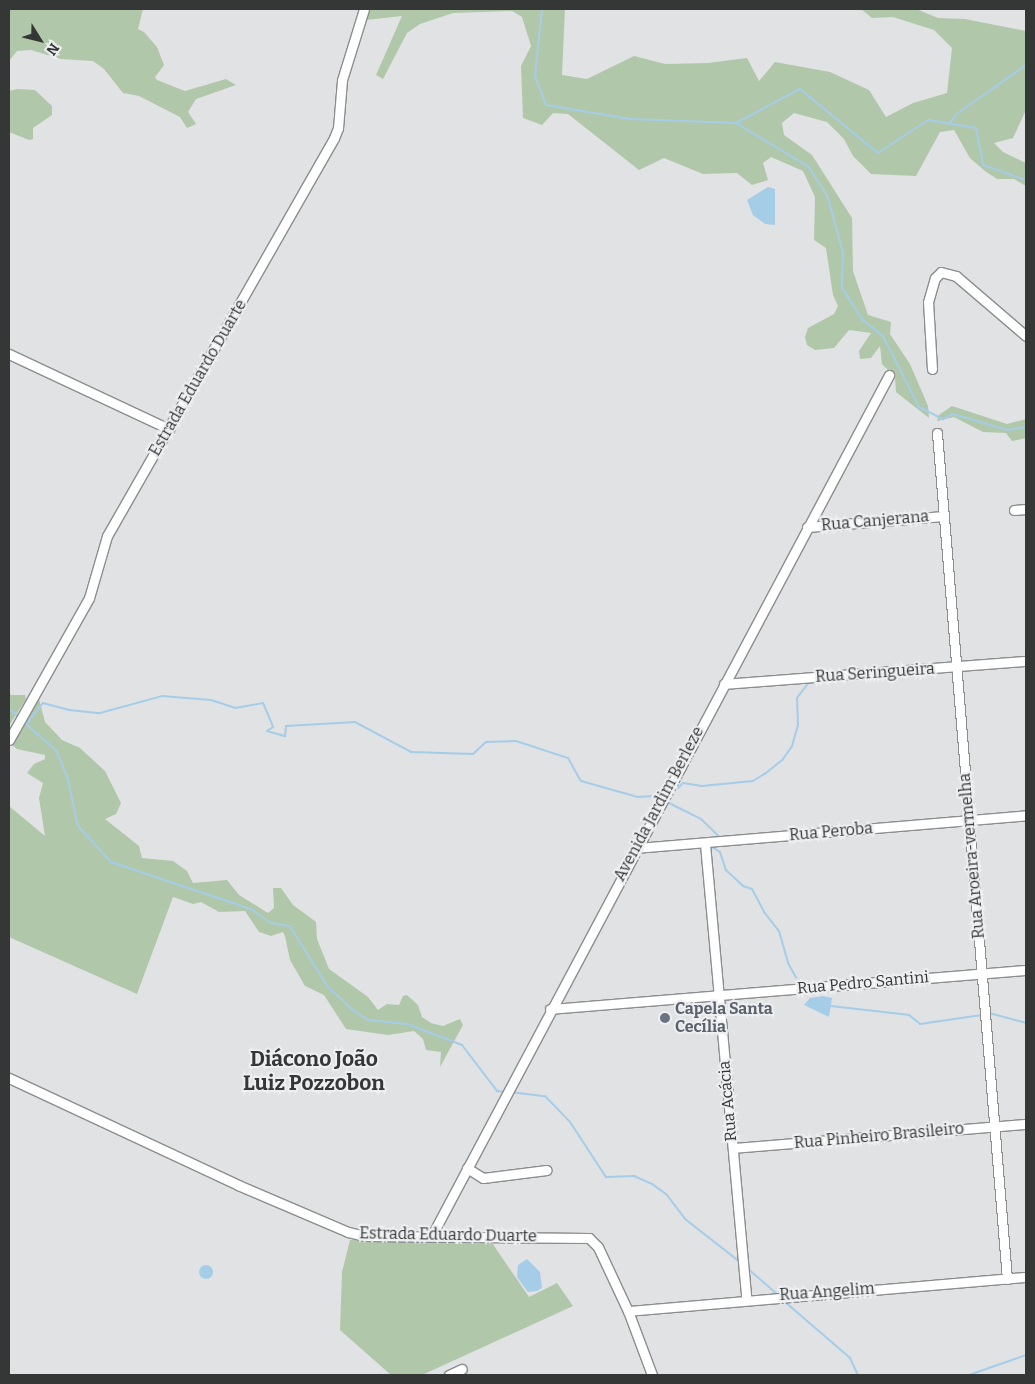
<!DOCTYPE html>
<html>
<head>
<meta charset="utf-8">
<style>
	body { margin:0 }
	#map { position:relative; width:1035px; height:1384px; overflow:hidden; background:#e0e2e4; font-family:Bitter,serif }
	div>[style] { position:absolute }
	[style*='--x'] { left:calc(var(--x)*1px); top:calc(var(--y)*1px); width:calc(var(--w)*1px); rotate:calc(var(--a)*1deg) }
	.green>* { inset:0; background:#b0c7aa }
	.water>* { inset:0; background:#a6cde8 }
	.round { border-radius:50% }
	.stream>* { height:2px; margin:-1px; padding:0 1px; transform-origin:1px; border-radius:1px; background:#a6cde8 }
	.roads { filter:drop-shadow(1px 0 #8b8d8f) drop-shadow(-1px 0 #8b8d8f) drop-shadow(0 1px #8b8d8f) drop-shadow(0 -1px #8b8d8f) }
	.minor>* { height:9px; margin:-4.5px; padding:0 4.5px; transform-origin:4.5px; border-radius:4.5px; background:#fff }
	.dots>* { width:14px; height:14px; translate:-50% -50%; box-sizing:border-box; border:2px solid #edeff1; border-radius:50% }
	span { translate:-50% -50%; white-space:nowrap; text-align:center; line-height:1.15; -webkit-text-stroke:4px #edeff1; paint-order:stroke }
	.street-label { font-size:16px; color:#353636 }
	.worship-label { font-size:16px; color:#5b616d; font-weight:700 }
	.left { translate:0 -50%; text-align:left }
	.district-label { font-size:21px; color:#353636; font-weight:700 }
	.frame { position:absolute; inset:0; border:10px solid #353636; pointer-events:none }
	.north { position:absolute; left:15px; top:15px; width:50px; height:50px; -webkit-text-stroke:4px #edeff1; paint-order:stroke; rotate:126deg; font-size:14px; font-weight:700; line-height:20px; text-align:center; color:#353636 }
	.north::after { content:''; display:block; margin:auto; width:18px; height:22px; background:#353636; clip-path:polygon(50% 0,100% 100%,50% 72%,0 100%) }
</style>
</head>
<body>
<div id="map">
	<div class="green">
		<div style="clip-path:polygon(9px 9px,143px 9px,138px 29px,144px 32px,157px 47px,164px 65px,155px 77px,157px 80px,185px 91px,226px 79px,236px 85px,196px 99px,188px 112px,196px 124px,187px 128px,180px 117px,139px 96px,123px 93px,104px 69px,93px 61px,61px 59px,31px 50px,17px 51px,9px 61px)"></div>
		<div style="clip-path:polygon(369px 9px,565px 9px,562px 75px,587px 79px,634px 56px,665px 64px,708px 63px,747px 58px,759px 81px,775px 62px,830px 72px,869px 90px,886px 117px,913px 103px,947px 93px,952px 48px,934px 30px,893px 17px,872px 18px,861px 9px,916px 9px,938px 18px,965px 19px,1026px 31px,1026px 110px,1013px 138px,994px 143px,1003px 152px,1026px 163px,1026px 186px,1014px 179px,997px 179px,985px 171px,970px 158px,954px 130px,940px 132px,916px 176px,871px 174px,853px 156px,844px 139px,827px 122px,794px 113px,782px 123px,784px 135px,812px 155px,852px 218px,853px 271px,868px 315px,891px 322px,890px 334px,910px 364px,928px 406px,929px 418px,896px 392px,895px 377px,882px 364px,880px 346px,871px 358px,860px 359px,859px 351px,871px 333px,849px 330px,834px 348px,815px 350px,807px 345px,805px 337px,808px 328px,834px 314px,838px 306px,833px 295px,826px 248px,814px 240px,815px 197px,803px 171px,771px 157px,763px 163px,768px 180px,752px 185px,737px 173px,703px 174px,664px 158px,639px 170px,568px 114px,553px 113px,542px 125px,523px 118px,521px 66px,531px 46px,522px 17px,512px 11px,453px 13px,420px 24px,407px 33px,383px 79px,376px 75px,402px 16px,366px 20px)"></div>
		<div style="clip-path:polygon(17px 89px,35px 90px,52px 106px,52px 115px,33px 128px,33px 139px,29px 140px,9px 132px,9px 91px)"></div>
		<div style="clip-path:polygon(952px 406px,1007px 424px,1026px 419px,1026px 438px,1012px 441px,1006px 433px,983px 432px,954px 417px,937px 421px,939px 415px)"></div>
		<div style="clip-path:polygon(9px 691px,11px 695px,25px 695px,26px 699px,9px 726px)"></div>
		<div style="clip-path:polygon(38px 695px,45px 722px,62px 740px,80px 748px,105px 771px,121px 803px,116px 814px,105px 819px,139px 846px,142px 858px,173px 861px,187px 871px,193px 883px,227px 880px,239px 895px,268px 913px,274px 908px,273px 888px,281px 888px,293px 905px,316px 922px,317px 939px,329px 969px,368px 997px,378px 1010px,387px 1004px,399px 1005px,403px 996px,407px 995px,418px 1005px,422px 1017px,431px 1023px,443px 1026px,460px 1019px,463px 1025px,440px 1067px,441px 1052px,426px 1050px,423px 1039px,414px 1031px,388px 1035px,346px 1029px,324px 995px,305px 986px,290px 960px,285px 936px,283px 932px,271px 936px,259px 932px,245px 911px,219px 912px,201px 902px,193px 904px,173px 897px,137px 994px,9px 937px,9px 806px,45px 836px,39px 798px,43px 783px,27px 773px,34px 764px,45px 759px,45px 755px,17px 749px,11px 744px)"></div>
		<div style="clip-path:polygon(350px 1240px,490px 1240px,529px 1297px,557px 1283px,573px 1306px,422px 1375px,391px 1375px,340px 1330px,342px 1272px)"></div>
	</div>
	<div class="water">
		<div style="clip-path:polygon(768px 187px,775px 189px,775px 225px,765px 224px,753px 215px,747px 200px)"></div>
		<div style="clip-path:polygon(823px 996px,832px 998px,829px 1017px,804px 1005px,810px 998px)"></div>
		<div style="clip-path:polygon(527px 1259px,540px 1272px,542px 1288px,537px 1291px,528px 1292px,517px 1277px,518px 1265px)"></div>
		<div class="round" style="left:199px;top:1265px;width:14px;height:14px"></div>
	</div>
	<div class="stream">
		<div style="--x:542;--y:9;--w:67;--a:96"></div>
		<div style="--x:535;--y:76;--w:31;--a:69"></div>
		<div style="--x:546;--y:105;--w:85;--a:9.5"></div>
		<div style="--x:630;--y:119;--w:106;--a:2.2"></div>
		<div style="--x:736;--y:123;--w:72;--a:-28"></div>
		<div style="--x:800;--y:89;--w:101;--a:39.4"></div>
		<div style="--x:878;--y:153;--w:60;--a:-33.4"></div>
		<div style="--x:928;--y:120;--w:49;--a:9.5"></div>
		<div style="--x:976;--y:128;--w:38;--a:79"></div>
		<div style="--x:983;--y:165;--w:46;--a:19.2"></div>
		<div style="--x:736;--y:123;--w:85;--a:31.1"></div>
		<div style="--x:809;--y:167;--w:36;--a:58"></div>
		<div style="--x:828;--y:198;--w:56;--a:74.5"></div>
		<div style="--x:843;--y:252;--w:36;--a:92"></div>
		<div style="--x:842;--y:288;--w:38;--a:57"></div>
		<div style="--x:863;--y:320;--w:26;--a:39"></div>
		<div style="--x:883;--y:336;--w:80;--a:63.1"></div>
		<div style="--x:919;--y:407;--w:27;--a:27"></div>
		<div style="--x:943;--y:419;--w:11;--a:-27"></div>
		<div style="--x:953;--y:414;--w:56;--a:16.5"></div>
		<div style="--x:1007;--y:430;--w:19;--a:-9"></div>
		<div style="--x:949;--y:124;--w:14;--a:-51"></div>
		<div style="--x:958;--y:113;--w:83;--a:-35.2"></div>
		<div style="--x:9;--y:709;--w:13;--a:39"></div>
		<div style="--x:22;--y:721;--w:45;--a:40.5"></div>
		<div style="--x:56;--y:750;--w:28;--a:67"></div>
		<div style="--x:67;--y:776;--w:51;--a:77.6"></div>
		<div style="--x:78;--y:826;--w:49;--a:47.5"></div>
		<div style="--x:111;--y:862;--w:148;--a:18.6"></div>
		<div style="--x:251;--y:909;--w:24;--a:35"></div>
		<div style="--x:271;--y:923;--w:19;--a:9"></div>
		<div style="--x:290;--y:926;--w:70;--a:58.3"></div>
		<div style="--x:327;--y:986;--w:37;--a:43"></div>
		<div style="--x:354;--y:1011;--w:17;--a:33"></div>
		<div style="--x:368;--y:1020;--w:39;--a:6"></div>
		<div style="--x:407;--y:1024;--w:59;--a:20.9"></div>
		<div style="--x:462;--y:1045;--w:58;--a:52.7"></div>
		<div style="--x:497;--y:1091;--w:9;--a:6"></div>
		<div style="--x:26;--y:724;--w:27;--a:-51"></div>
		<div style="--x:43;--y:703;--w:27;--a:15"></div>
		<div style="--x:69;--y:710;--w:31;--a:6"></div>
		<div style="--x:100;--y:713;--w:64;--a:-15.3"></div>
		<div style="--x:162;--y:696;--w:49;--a:4.7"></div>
		<div style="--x:211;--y:700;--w:25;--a:18"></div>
		<div style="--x:235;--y:708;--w:28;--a:-10"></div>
		<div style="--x:263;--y:703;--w:26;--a:67"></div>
		<div style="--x:273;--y:727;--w:7;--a:146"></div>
		<div style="--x:267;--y:731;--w:19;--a:16"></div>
		<div style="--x:285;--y:736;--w:10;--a:-84"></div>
		<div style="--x:286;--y:726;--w:69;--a:-3.3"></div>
		<div style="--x:355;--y:722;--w:64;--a:28.2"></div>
		<div style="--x:411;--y:752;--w:62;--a:1.8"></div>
		<div style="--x:473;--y:754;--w:18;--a:-43"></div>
		<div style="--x:486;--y:742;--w:30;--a:-2"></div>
		<div style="--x:516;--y:741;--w:55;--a:18.1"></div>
		<div style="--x:568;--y:758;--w:26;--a:61"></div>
		<div style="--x:581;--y:781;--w:59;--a:15.7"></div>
		<div style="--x:638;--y:797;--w:16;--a:-4"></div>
		<div style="--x:654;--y:796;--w:12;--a:-31"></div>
		<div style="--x:673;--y:787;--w:5;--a:11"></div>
		<div style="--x:678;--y:788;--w:7;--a:-45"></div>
		<div style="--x:683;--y:783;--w:19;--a:9"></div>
		<div style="--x:702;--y:786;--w:51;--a:-5.6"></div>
		<div style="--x:753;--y:781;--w:15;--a:-32"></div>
		<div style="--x:766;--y:773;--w:22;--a:-39"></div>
		<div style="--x:783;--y:759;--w:16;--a:-55"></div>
		<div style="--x:792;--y:746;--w:22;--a:-74"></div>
		<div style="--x:798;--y:725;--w:27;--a:-92"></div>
		<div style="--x:797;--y:698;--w:21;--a:-53"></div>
		<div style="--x:665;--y:801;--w:40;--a:26.6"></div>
		<div style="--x:701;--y:819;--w:28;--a:44"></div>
		<div style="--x:714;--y:844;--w:4;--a:124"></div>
		<div style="--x:712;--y:847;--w:9;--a:32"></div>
		<div style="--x:720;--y:852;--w:19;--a:72"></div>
		<div style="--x:726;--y:870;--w:23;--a:43"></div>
		<div style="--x:743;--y:886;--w:9;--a:18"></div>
		<div style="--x:752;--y:889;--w:26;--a:62"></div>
		<div style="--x:764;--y:912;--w:24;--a:52"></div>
		<div style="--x:779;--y:931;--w:33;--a:74"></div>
		<div style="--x:788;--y:963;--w:26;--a:61"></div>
		<div style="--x:831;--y:1006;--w:79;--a:6.6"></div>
		<div style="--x:909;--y:1015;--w:14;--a:39"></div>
		<div style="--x:920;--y:1024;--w:63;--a:-8.3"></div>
		<div style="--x:989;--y:1013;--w:38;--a:15"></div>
		<div style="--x:510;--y:1092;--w:35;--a:7"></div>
		<div style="--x:545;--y:1096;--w:36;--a:46"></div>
		<div style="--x:570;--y:1122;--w:66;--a:56.8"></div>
		<div style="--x:606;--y:1177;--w:28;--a:-2"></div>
		<div style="--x:634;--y:1176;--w:20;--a:24"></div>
		<div style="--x:652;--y:1184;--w:19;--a:36"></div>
		<div style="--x:667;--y:1195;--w:30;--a:53"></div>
		<div style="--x:685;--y:1219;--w:70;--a:38"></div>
		<div style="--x:746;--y:1267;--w:43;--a:41.2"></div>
		<div style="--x:785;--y:1302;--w:86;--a:40.7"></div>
		<div style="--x:850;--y:1358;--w:19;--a:65"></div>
		<div style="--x:969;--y:1375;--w:60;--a:-19.3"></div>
	</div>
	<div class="roads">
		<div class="minor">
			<div style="--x:9;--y:354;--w:177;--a:25.1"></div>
			<div style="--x:932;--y:369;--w:67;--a:-93.4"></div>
			<div style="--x:928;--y:302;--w:25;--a:-74"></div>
			<div style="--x:935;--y:278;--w:8;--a:-45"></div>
			<div style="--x:941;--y:272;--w:16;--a:15"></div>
			<div style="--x:956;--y:276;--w:92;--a:40.6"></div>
			<div style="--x:937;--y:433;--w:849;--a:85.27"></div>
			<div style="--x:1014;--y:510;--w:12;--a:-5"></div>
			<div style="--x:807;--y:527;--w:137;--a:-4.6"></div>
			<div style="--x:724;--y:684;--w:303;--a:-4.4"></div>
			<div style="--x:9;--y:740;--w:163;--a:-60.6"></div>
			<div style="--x:89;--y:598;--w:65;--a:-73.8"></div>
			<div style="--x:107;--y:536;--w:458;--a:-60.3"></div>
			<div style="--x:334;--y:138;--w:11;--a:-68"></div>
			<div style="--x:338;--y:128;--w:48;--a:-85.2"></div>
			<div style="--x:342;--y:80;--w:74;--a:-72.8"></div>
			<div style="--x:705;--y:844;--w:456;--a:84.8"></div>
			<div style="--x:636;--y:848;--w:391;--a:-4.8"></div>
			<div style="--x:550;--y:1009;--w:478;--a:-4.7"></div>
			<div style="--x:9;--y:1078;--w:253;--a:25"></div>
			<div style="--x:238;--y:1185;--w:120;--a:23.1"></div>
			<div style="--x:348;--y:1232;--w:18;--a:13"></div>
			<div style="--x:366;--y:1236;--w:223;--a:0.5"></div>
			<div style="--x:589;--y:1238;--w:13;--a:45"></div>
			<div style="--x:598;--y:1247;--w:71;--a:64.9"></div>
			<div style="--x:628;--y:1311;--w:68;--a:69.4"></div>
			<div style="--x:733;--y:1148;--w:294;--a:-4.7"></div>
			<div style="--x:467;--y:1168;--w:19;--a:32"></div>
			<div style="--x:483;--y:1178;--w:64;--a:-7.1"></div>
			<div style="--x:432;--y:1235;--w:974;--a:-62.01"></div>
			<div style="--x:628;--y:1311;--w:399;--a:-4.9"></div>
			<div style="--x:449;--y:1375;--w:14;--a:-25"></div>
		</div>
	</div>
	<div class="dots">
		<div style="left:665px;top:1018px;background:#6b7280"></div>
	</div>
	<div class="street-label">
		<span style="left:198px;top:378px;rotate:-60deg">Estrada Eduardo Duarte</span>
		<span style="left:875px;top:521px;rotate:-5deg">Rua Canjerana</span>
		<span style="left:875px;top:673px;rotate:-4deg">Rua Seringueira</span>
		<span style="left:659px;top:804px;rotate:-62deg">Avenida Jardim Berleze</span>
		<span style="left:831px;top:832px;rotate:-5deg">Rua Peroba</span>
		<span style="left:972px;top:856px;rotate:-95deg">Rua Aroeira-vermelha</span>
		<span style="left:863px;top:983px;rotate:-5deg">Rua Pedro Santini</span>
		<span style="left:728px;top:1101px;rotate:-95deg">Rua Acácia</span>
		<span style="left:879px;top:1136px;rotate:-5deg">Rua Pinheiro Brasileiro</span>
		<span style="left:448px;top:1235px;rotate:1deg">Estrada Eduardo Duarte</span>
		<span style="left:827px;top:1292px;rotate:-4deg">Rua Angelim</span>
	</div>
	<div class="worship-label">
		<span class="left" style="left:675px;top:1018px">Capela Santa<br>Cecília</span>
	</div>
	<div class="district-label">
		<span style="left:314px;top:1071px">Diácono João<br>Luiz Pozzobon</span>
	</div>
	<div class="frame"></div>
	<div class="north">N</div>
</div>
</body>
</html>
